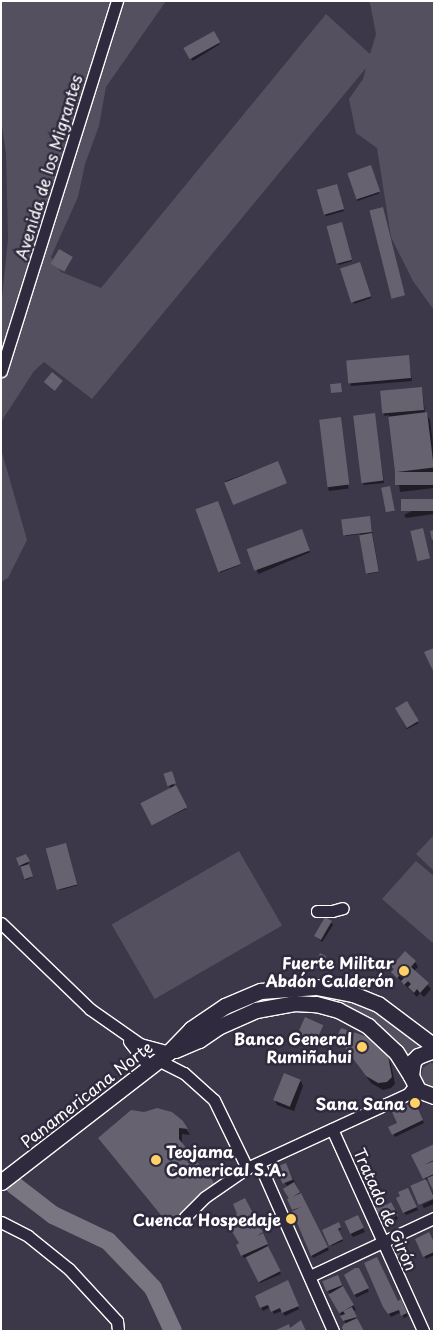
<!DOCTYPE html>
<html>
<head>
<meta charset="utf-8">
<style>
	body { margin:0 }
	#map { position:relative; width:435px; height:1332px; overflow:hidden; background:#3c3749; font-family:"Playpen Sans",sans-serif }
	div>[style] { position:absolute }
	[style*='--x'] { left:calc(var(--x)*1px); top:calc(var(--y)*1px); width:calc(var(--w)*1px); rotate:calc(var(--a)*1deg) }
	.green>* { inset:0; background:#555060; transform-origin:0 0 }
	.shadow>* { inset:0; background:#0007; transform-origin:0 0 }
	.river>* { height:18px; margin:-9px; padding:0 9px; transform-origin:9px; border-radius:9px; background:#797682 }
	.building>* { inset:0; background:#666270; transform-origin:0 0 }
	.roads { filter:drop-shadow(1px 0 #fff) drop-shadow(-1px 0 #fff) drop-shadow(0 1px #fff) drop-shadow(0 -1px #fff) }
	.minor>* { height:11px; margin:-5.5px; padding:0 5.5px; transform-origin:5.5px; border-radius:5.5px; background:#2f2a3d }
	.major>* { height:15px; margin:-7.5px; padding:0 7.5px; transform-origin:7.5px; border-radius:7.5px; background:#2f2a3d }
	.dots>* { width:14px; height:14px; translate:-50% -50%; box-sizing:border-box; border:2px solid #2f2a3d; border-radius:50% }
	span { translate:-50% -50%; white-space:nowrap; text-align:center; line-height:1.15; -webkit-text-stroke:5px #2f2a3d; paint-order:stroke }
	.street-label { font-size:16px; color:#fff }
	.poi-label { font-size:16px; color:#fff; font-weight:700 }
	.right { translate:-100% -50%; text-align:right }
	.left { translate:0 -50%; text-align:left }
	.frame { position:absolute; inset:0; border:2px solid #fff; pointer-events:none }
</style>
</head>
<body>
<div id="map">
	<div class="green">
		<div style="clip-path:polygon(1px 1px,166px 1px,106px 87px,99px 126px,85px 164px,78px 197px,51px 257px,61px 272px,101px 288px,326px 14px,370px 54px,376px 34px,370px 3px,367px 1px,434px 1px,434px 310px,413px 281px,391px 237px,377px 148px,356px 133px,349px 99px,363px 79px,366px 68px,92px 399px,44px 362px,34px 371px,1px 422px,1px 308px,8px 239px,6px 154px,1px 119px)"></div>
		<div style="clip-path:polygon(1px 449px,27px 540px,8px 578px,1px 582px)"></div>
		<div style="clip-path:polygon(434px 835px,434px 871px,416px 854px)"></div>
		<div style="left:239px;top:851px;width:86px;height:147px;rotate:60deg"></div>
		<div style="clip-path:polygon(416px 861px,434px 876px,434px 944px,382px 899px)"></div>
		<div style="clip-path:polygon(304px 991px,343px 997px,366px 1006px,385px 1016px,424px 1047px,409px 1059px,372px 1019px,331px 999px,300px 995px)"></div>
		<div style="clip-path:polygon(430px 1063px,434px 1063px,434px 1087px,424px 1083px,421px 1076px,423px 1068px)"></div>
	</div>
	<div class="shadow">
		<div style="left:213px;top:33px;width:13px;height:32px;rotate:58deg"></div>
		<div style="left:370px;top:167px;width:28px;height:23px;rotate:71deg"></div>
		<div style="left:337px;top:187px;width:25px;height:19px;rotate:74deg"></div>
		<div style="clip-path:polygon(342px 225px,352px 261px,339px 265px,338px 264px)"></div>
		<div style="left:359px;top:263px;width:37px;height:18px;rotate:71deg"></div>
		<div style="clip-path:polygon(408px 356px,412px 381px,351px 386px,350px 383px)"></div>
		<div style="clip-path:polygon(422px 388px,425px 413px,430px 420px,434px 451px,434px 488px,400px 492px,389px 415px,385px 416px,383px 413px)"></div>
		<div style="clip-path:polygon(374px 414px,384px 483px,364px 485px,362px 482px)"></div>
		<div style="left:340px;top:419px;width:70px;height:20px;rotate:83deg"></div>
		<div style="left:278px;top:462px;width:23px;height:56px;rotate:70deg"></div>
		<div style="clip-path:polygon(434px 500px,434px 514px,406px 518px,404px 515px)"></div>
		<div style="left:217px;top:502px;width:67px;height:22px;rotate:69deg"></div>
		<div style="clip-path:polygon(370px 519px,379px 572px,368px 574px,360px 534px,346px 536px,343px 521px)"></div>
		<div style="left:301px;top:531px;width:23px;height:56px;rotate:67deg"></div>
		<div style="left:407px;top:702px;width:24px;height:13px;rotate:62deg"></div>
		<div style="clip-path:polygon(171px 772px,174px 785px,186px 809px,152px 825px,142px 804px,171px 789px,165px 775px)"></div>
		<div style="left:66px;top:845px;width:42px;height:18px;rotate:75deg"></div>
		<div style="clip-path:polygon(26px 855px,32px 877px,26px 880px,20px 865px)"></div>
		<div style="clip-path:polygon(331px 922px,333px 925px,322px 942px,315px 936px)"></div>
		<div style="clip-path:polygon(415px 962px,418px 967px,414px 971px,431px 989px,424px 997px,420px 993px,417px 997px,392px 972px,395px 970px,393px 967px)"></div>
		<div style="clip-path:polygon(322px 1026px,314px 1047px,297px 1039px)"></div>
		<div style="clip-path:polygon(338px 1037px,387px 1057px,391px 1064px,395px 1084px,391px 1088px,383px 1090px,371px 1083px)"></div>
		<div style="clip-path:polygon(301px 1081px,303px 1086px,294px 1111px,277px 1105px,275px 1100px)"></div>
		<div style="clip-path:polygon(414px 1103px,424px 1123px,395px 1137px,390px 1128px,398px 1124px)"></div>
		<div style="clip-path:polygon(182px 1122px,190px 1135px,182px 1134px,182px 1144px,216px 1189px,218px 1195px,174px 1230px,99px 1139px)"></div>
		<div style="clip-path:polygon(434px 1145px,434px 1189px,429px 1179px,426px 1181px,434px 1196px,420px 1203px,426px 1181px,413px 1156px)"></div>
		<div style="clip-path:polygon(287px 1167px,329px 1250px,313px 1258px,284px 1188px,287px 1186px,285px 1183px)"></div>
		<div style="clip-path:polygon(410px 1192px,418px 1210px,406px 1215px,404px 1212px)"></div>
		<div style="clip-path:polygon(434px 1199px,434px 1204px,424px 1208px,422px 1205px)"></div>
		<div style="clip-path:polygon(391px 1204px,398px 1219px,389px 1223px,387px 1221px,384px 1222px,377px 1207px)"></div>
		<div style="clip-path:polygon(252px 1212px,281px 1274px,260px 1283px,247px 1257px,244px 1258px,242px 1255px,241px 1244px)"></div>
		<div style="clip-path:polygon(359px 1219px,365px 1232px,353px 1237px,351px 1234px)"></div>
		<div style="clip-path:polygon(338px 1224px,341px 1229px,338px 1230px,343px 1241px,331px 1246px,323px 1231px)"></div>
		<div style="clip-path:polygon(417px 1240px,434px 1244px,434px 1255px,426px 1259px)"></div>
		<div style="left:358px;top:1269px;width:25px;height:14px;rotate:64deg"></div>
		<div style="clip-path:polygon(340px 1282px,356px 1310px,353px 1311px,358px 1320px,347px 1326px,324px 1283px)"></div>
		<div style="clip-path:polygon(289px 1285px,299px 1309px,285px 1316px,282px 1311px,274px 1314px,270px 1307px,263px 1311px,256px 1297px)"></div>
		<div style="clip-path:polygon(400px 1301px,408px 1316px,404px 1318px,401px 1312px,391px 1317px,387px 1310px)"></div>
	</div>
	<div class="river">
		<div style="--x:14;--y:1185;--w:49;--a:37.6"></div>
		<div style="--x:53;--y:1215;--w:61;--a:25.3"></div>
		<div style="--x:108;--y:1241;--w:65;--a:46.2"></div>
		<div style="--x:153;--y:1288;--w:47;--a:65.1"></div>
	</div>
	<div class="building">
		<div style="left:214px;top:31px;width:13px;height:35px;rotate:61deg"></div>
		<div style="left:371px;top:165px;width:28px;height:25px;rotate:71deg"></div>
		<div style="left:337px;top:184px;width:26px;height:21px;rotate:74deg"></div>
		<div style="left:383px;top:207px;width:91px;height:14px;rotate:76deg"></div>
		<div style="left:342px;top:222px;width:39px;height:16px;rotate:75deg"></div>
		<div style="left:59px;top:249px;width:16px;height:17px;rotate:30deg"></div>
		<div style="left:360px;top:262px;width:36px;height:21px;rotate:72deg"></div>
		<div style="left:409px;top:355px;width:23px;height:63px;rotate:85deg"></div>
		<div style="left:52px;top:372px;width:14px;height:13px;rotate:39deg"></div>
		<div style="left:341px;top:383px;width:9px;height:11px;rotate:84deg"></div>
		<div style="left:422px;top:387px;width:23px;height:42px;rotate:85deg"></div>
		<div style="left:427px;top:412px;width:56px;height:39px;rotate:83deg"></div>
		<div style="left:375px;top:413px;width:68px;height:22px;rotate:83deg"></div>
		<div style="left:341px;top:417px;width:68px;height:22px;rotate:83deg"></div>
		<div style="left:278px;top:461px;width:24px;height:58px;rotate:68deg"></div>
		<div style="left:434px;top:472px;width:13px;height:39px;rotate:90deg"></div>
		<div style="left:390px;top:486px;width:25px;height:9px;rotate:79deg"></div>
		<div style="left:434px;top:499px;width:12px;height:33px;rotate:90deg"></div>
		<div style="left:218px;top:501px;width:67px;height:24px;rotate:70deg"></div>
		<div style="left:370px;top:516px;width:16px;height:29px;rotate:83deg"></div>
		<div style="left:423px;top:528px;width:31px;height:13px;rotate:77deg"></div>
		<div style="left:302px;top:529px;width:23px;height:59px;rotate:70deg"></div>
		<div style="clip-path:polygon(434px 530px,434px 539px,432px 540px,430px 531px)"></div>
		<div style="left:372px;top:533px;width:39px;height:13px;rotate:80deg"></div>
		<div style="clip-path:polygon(434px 648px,434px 673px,424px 652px)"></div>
		<div style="left:407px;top:701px;width:23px;height:14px;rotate:59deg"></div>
		<div style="left:172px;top:771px;width:13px;height:9px;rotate:72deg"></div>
		<div style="left:176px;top:785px;width:25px;height:40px;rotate:63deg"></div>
		<div style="left:66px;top:843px;width:43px;height:21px;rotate:75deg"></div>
		<div style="clip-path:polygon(26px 854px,30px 861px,19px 866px,16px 858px)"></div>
		<div style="left:29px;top:864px;width:13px;height:9px;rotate:72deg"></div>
		<div style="left:325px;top:917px;width:8px;height:22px;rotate:30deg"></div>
		<div style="clip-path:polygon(405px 951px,416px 961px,411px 967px,429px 983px,420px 993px,417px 989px,414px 993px,408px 987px,411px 984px,408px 981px,404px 985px,401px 981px,404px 978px,400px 975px,397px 978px,391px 972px,394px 969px,391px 967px)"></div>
		<div style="left:320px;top:953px;width:7px;height:15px;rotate:27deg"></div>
		<div style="left:305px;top:1017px;width:20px;height:24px;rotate:24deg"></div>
		<div style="clip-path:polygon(341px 1028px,371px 1038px,388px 1056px,392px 1077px,387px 1082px,378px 1083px,366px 1076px,337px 1037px)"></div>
		<div style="left:284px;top:1073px;width:18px;height:29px;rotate:22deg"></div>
		<div style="clip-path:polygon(415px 1102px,423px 1120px,392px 1135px,388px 1127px,397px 1123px,392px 1112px)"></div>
		<div style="clip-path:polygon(157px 1108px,172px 1112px,183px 1121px,188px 1129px,179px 1128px,179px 1139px,213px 1181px,215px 1188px,169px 1225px,98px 1138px,131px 1110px,144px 1112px)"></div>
		<div style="clip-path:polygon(434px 1144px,434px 1160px,424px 1165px,434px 1161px,434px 1174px,423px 1179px,411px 1155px)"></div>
		<div style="left:286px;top:1163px;width:18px;height:11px;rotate:68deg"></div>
		<div style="clip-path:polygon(434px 1175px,434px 1192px,427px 1178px)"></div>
		<div style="left:426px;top:1179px;width:21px;height:17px;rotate:67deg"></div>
		<div style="left:294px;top:1182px;width:12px;height:13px;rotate:59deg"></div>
		<div style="clip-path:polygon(408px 1188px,417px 1207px,403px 1213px,396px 1198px,400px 1196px,398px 1192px)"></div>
		<div style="clip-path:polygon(301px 1193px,328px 1247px,311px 1256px,292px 1211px,301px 1207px,292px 1210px,287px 1199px)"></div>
		<div style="clip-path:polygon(382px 1197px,386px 1205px,391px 1202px,398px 1215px,386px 1221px,385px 1218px,381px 1220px,375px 1206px,378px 1205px,376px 1200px)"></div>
		<div style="clip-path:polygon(245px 1198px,257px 1221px,250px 1225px,257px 1221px,263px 1232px,257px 1236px,263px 1233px,268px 1244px,241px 1256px,236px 1245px,239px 1243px,225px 1220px,237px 1214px,233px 1204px)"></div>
		<div style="left:358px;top:1215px;width:14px;height:15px;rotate:65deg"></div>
		<div style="clip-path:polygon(339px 1222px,341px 1227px,338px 1229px,343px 1239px,329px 1246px,322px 1230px)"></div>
		<div style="clip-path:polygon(429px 1232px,434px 1242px,434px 1252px,423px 1257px,415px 1239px)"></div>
		<div style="left:403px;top:1243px;width:12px;height:10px;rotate:66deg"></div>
		<div style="left:268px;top:1246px;width:28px;height:25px;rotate:63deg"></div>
		<div style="clip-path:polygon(377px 1257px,398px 1301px,401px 1299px,407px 1313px,401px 1316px,399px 1310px,388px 1314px,383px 1307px,364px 1263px)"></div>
		<div style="clip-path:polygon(355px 1268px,359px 1268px,369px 1288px,354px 1295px,344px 1275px)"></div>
		<div style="left:338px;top:1275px;width:11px;height:17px;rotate:68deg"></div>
		<div style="clip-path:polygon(288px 1280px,299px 1306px,282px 1313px,280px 1308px,271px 1312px,268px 1305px,260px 1308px,255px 1296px)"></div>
		<div style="left:343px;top:1286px;width:22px;height:17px;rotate:60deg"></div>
		<div style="clip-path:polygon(352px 1307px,357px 1317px,343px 1321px,340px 1316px,345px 1314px,343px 1311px)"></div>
		<div style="clip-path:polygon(357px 1318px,364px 1331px,343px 1331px,342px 1327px,344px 1324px)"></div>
		<div style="clip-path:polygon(301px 1320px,306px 1331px,274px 1331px,289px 1324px,290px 1328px)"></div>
	</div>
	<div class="roads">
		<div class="minor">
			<div style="--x:1;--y:371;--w:388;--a:-72.6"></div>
			<div style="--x:317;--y:911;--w:15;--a:0"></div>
			<div style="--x:332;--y:911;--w:11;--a:-15"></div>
			<div style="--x:1;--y:923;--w:124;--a:44"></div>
			<div style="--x:90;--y:1009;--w:61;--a:35"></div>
			<div style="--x:140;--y:1044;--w:30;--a:15"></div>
			<div style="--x:129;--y:1041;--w:33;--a:52"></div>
			<div style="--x:158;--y:1060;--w:29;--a:27"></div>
			<div style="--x:184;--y:1073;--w:40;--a:42"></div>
			<div style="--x:214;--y:1100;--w:76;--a:64.1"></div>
			<div style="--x:332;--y:1129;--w:222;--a:65.7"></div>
			<div style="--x:259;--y:1163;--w:184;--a:66.2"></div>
			<div style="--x:185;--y:1217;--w:28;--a:-45"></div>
			<div style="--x:205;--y:1197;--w:51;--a:-34.6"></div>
			<div style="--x:247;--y:1168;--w:177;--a:-24.7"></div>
			<div style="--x:408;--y:1094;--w:10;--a:-53"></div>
			<div style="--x:1;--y:1222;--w:30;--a:27"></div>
			<div style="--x:28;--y:1236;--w:53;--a:38.8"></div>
			<div style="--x:69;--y:1269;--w:71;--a:47.3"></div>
			<div style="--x:117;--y:1321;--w:10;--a:84"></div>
			<div style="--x:310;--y:1276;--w:137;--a:-25.1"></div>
		</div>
		<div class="major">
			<div style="--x:175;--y:1050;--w:26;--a:-23"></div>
			<div style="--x:199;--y:1040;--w:23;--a:-34"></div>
			<div style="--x:218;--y:1027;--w:42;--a:-24.1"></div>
			<div style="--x:256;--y:1010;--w:39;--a:-10"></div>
			<div style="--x:294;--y:1003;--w:22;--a:3"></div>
			<div style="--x:316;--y:1004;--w:23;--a:15"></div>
			<div style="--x:338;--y:1010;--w:34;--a:28"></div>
			<div style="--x:368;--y:1026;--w:38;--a:43"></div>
			<div style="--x:396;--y:1052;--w:28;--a:58"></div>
			<div style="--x:434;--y:1050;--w:17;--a:159"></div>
			<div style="--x:418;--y:1056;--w:7;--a:135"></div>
			<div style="--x:413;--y:1061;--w:15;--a:98"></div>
			<div style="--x:411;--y:1076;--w:16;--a:63"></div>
			<div style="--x:418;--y:1090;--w:17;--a:21"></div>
			<div style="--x:1;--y:1182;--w:212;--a:-37.7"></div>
			<div style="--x:169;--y:1052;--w:32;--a:-46"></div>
			<div style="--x:191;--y:1029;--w:41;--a:-34.1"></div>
			<div style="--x:225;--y:1006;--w:39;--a:-23"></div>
			<div style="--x:261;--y:991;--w:55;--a:-4.2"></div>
			<div style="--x:316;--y:987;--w:38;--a:11"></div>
			<div style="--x:353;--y:994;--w:27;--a:22"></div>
			<div style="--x:378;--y:1004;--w:70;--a:36.9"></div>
		</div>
	</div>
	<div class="dots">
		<div style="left:404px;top:971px;background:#ffd166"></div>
		<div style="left:362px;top:1047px;background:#ffd166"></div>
		<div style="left:415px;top:1103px;background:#ffd166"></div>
		<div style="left:156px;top:1160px;background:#ffd166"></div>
		<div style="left:291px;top:1219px;background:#ffd166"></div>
	</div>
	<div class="street-label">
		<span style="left:48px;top:167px;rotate:-73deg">Avenida de los Migrantes</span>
		<span style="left:86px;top:1094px;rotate:-38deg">Panamericana Norte</span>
		<span style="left:386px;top:1209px;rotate:66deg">Tratado de Girón</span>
	</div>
	<div class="poi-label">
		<span class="right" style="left:394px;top:971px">Fuerte Militar<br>Abdón Calderón</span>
		<span class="right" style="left:352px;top:1047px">Banco General<br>Rumiñahui</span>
		<span class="right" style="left:405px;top:1103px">Sana Sana</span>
		<span class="left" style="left:166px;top:1160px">Teojama<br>Comerical S.A.</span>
		<span class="right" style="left:281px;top:1219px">Cuenca Hospedaje</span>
	</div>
	<div class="frame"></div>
</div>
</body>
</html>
